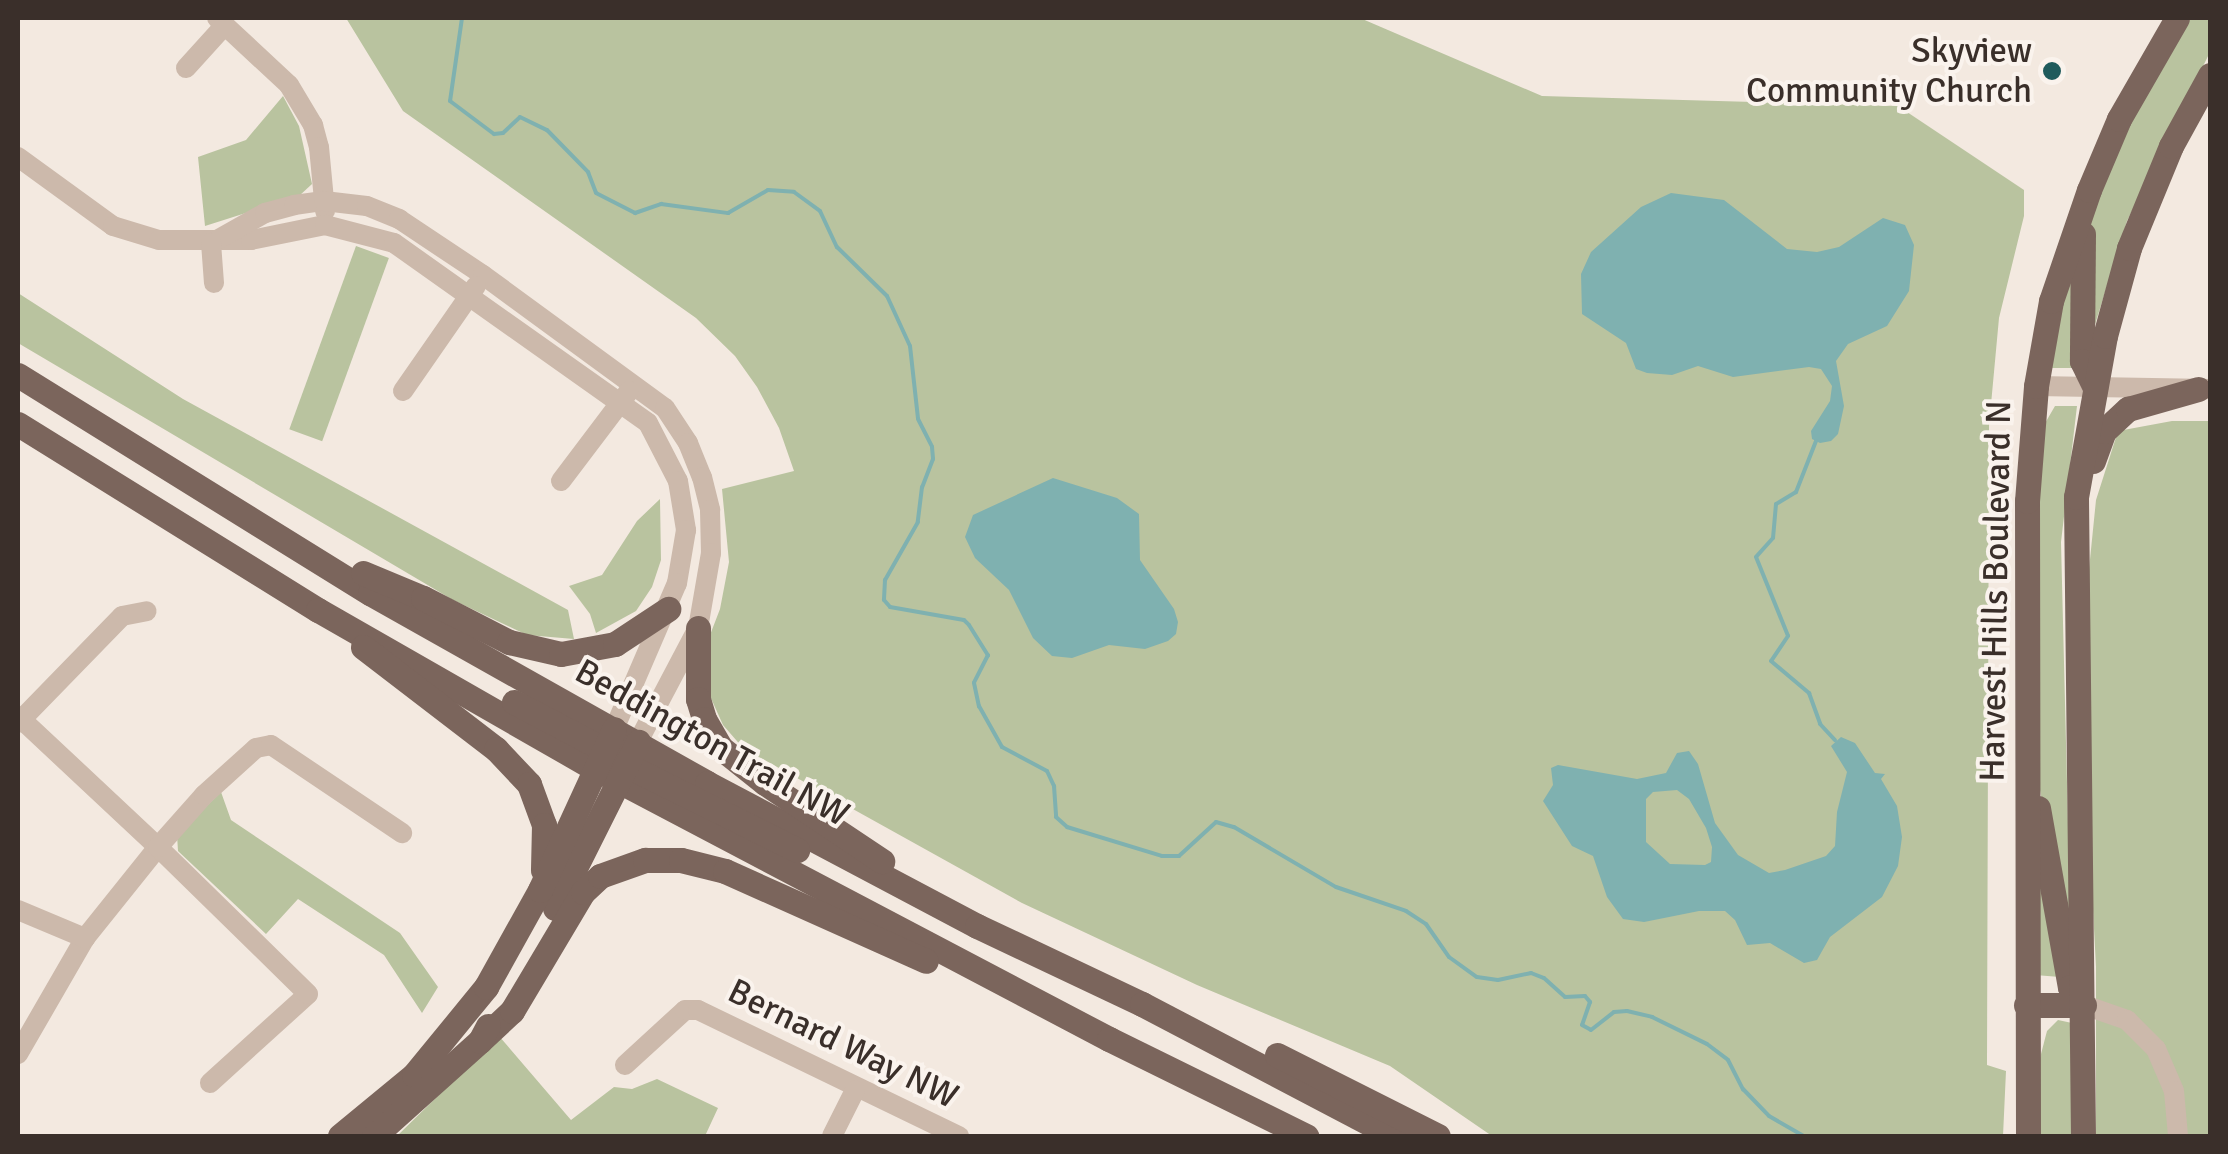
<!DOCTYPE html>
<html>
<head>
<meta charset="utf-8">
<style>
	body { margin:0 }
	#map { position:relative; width:2228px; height:1154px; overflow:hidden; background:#f3e9e0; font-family:Signika,sans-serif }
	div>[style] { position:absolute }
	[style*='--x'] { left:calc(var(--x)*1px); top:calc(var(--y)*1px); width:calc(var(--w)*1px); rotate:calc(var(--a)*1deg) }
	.green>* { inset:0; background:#b9c39f; transform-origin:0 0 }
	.water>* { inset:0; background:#7fb1b0 }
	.stream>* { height:4px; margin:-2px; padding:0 2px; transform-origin:2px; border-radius:2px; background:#7fb1b0 }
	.minor>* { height:20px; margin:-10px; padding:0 10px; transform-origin:10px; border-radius:10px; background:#ccb9ab }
	.major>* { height:25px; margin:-12.5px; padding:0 12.5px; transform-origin:12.5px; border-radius:12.5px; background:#7b655c }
	.dots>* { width:28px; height:28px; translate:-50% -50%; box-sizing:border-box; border:5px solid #faf3ed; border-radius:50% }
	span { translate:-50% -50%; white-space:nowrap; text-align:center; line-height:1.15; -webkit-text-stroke:8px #faf3ed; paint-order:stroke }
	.poi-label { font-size:35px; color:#3a2f2a }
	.right { translate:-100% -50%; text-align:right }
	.street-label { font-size:35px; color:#3a2f2a }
	.frame { position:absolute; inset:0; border:20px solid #3a2f2a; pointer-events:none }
</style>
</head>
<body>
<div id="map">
	<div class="green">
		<div style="clip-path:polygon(346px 18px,1360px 18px,1542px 96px,1898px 106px,2024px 190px,2024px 216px,1999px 318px,1989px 426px,1987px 1065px,2006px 1071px,2003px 1136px,1492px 1136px,1390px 1066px,1197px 985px,1022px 903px,743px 748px,723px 725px,710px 696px,705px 648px,720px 609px,729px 562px,722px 489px,794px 471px,779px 428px,757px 387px,735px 356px,696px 318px,403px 111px)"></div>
		<div style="clip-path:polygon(2183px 18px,2210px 18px,2210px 52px,2127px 221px,2093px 331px,2087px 263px,2093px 199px)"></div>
		<div style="clip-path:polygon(283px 96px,299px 126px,312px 184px,299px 196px,205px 226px,198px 157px,246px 140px)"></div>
		<div style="left:356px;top:246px;width:35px;height:195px;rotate:20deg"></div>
		<div style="clip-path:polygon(2071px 267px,2074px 368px,2048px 368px)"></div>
		<div style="clip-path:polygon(18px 293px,183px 399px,568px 610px,574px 639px,527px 635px,453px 600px,18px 343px)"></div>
		<div style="clip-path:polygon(2055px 406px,2077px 406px,2061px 542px,2070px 903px,2067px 943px,2037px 773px,2034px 477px,2044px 425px)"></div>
		<div style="clip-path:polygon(2172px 421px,2210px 421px,2210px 1136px,2096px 1136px,2096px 967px,2087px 794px,2086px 599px,2096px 500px,2118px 431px)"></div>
		<div style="clip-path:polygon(660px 499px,661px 560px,652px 587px,636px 611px,596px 633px,590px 614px,569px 586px,602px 575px,637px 521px)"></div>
		<div style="clip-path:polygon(221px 792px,231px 820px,400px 933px,438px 987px,422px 1013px,384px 955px,298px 899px,266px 934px,178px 851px,177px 835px)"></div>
		<div style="clip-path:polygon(2036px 857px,2060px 977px,2035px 975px)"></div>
		<div style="clip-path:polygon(2058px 1020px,2072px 1023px,2071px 1136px,2035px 1136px,2035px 1077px,2047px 1031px)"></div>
		<div style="clip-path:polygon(499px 1036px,571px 1120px,614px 1087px,632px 1089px,657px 1079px,718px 1108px,705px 1136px,397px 1136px)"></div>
	</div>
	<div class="water">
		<div style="clip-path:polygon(1671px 193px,1724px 200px,1787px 249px,1817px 252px,1839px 247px,1883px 218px,1905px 225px,1914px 245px,1909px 291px,1887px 326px,1848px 344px,1836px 361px,1844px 406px,1838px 434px,1831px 441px,1820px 443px,1812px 439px,1811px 431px,1830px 401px,1832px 386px,1821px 369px,1809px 367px,1733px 377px,1698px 366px,1672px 375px,1647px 373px,1636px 369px,1626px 343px,1582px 314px,1581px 274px,1591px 252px,1641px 207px)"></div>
		<div style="clip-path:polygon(1053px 478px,1117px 498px,1139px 514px,1140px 560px,1174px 609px,1178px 622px,1176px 634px,1168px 641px,1145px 649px,1109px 645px,1072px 658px,1052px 656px,1033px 638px,1009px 590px,975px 558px,965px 537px,973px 515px)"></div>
		<div style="clip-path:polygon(evenodd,1841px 737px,1855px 743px,1875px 773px,1885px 774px,1881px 779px,1897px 806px,1902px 837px,1898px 866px,1882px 897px,1830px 937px,1817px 960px,1804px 963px,1770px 943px,1747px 945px,1735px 920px,1725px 911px,1699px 911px,1644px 922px,1623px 919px,1607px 897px,1593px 856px,1572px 846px,1543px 801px,1553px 785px,1551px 768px,1558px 765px,1637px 779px,1666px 773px,1677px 753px,1689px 751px,1698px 764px,1715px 823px,1738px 855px,1769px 873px,1785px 870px,1826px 856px,1835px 846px,1837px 812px,1847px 772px,1831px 746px,1841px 737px,1677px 790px,1689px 799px,1706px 828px,1712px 847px,1711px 862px,1705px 865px,1670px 864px,1646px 842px,1646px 799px,1653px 792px,1677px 790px)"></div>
	</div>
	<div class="stream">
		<div style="--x:462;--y:18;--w:84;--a:98.2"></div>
		<div style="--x:450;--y:101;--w:55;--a:36.9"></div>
		<div style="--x:494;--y:134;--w:9;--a:-6"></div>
		<div style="--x:503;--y:133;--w:23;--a:-43"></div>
		<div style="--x:520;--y:117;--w:30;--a:26"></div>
		<div style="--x:547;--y:130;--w:59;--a:45.7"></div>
		<div style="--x:588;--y:172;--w:22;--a:69"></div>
		<div style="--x:596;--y:193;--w:44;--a:27.1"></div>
		<div style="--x:635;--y:213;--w:28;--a:-19"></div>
		<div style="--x:661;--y:204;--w:68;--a:7.7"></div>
		<div style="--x:728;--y:213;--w:46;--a:-29.9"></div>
		<div style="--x:768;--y:190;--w:26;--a:4"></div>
		<div style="--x:794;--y:192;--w:32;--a:36"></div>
		<div style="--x:820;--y:211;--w:40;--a:65"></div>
		<div style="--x:837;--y:247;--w:70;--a:44.4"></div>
		<div style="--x:887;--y:296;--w:55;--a:65.3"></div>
		<div style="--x:910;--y:346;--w:73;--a:83.7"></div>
		<div style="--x:918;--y:419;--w:31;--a:63"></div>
		<div style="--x:932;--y:447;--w:12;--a:85"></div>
		<div style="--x:933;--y:459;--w:30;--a:111"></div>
		<div style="--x:922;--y:487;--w:35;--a:97"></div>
		<div style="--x:918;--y:522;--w:67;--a:119.6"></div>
		<div style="--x:885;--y:580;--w:20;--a:93"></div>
		<div style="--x:884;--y:600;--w:9;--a:49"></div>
		<div style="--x:890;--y:607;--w:75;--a:10"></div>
		<div style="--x:964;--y:620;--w:7;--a:45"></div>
		<div style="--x:969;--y:625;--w:36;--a:58"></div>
		<div style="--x:988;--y:655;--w:31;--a:117"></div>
		<div style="--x:974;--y:683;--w:24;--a:78"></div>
		<div style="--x:979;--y:706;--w:47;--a:60.7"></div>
		<div style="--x:1002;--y:747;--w:51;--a:28.1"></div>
		<div style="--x:1047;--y:771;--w:17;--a:65"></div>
		<div style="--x:1054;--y:786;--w:31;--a:86"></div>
		<div style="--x:1056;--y:817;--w:15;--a:42"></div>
		<div style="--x:1067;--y:827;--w:99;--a:17"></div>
		<div style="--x:1162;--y:856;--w:17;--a:0"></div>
		<div style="--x:1179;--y:856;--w:50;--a:-42.6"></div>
		<div style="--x:1216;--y:822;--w:19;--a:16"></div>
		<div style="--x:1234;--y:827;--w:118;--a:30.5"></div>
		<div style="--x:1336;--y:887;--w:74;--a:18.9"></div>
		<div style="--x:1406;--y:911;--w:24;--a:33"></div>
		<div style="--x:1426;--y:924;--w:40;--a:55.1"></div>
		<div style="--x:1449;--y:957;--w:34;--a:36"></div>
		<div style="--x:1477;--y:977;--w:21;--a:8"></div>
		<div style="--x:1498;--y:980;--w:34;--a:-12"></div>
		<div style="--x:1531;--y:973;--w:14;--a:21"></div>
		<div style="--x:1544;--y:978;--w:28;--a:42"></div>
		<div style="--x:1565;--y:997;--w:20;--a:-3"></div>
		<div style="--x:1585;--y:996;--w:8;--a:50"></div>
		<div style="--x:1590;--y:1002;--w:24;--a:109"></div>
		<div style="--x:1582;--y:1025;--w:10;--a:29"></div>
		<div style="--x:1591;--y:1030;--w:29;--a:-38"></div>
		<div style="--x:1614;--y:1012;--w:13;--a:-4"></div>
		<div style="--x:1627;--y:1011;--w:26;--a:13"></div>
		<div style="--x:1652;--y:1017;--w:61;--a:26.1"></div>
		<div style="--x:1707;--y:1044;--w:26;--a:37"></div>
		<div style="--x:1728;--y:1060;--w:33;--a:63"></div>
		<div style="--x:1743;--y:1089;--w:37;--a:46"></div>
		<div style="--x:1769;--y:1116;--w:39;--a:30"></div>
		<div style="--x:1816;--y:441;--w:55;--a:111.4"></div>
		<div style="--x:1796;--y:492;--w:23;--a:149"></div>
		<div style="--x:1776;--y:504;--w:34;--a:95"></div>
		<div style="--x:1773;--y:538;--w:25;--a:132"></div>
		<div style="--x:1756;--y:557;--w:85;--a:67.9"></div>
		<div style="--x:1788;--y:636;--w:30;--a:124"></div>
		<div style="--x:1771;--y:661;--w:50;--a:40.1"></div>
		<div style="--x:1809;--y:693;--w:33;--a:70"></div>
		<div style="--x:1820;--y:724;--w:22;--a:47"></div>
	</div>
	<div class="minor">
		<div style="--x:217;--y:18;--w:98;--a:42.9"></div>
		<div style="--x:289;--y:85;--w:47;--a:59"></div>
		<div style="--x:313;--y:125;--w:23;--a:75"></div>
		<div style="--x:319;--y:147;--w:64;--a:84.6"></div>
		<div style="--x:186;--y:68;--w:58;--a:-47.8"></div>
		<div style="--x:18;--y:157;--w:117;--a:36"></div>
		<div style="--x:113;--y:226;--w:48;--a:16.9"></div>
		<div style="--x:159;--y:240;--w:92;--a:0"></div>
		<div style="--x:251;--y:240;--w:76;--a:-11.5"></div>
		<div style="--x:325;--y:225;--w:71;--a:14.6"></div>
		<div style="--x:394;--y:243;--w:311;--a:35.3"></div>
		<div style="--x:648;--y:423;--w:65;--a:62.7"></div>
		<div style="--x:678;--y:481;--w:50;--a:80.7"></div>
		<div style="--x:686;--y:530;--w:54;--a:99.6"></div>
		<div style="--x:677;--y:583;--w:159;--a:113.3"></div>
		<div style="--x:217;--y:240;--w:55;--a:-29.4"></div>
		<div style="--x:265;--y:213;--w:30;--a:-15"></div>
		<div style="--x:294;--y:205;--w:30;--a:-8"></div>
		<div style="--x:324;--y:201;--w:43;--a:6.6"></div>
		<div style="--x:367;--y:206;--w:35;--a:22"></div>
		<div style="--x:399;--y:219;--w:101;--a:33.7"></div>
		<div style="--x:483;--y:275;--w:225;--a:36.2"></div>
		<div style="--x:665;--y:408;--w:42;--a:56.7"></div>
		<div style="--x:688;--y:443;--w:37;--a:68"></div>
		<div style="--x:702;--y:477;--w:34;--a:76"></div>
		<div style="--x:710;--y:510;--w:43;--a:88.7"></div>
		<div style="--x:711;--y:553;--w:76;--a:99.8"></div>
		<div style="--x:698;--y:628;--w:129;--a:117.8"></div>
		<div style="--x:211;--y:243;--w:40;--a:85.7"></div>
		<div style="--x:2036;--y:386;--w:174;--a:1"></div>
		<div style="--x:403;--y:391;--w:128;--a:-55.2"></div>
		<div style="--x:561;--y:481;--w:113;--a:-52.9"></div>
		<div style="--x:18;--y:716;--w:192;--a:43.1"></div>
		<div style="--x:158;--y:847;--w:117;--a:128.7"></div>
		<div style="--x:85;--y:938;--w:134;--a:120"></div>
		<div style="--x:18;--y:723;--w:149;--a:-45.8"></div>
		<div style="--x:122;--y:616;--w:25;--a:-11"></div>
		<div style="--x:18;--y:910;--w:73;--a:22.7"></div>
		<div style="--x:2084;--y:1005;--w:46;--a:19.2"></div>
		<div style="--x:2127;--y:1020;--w:41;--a:45"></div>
		<div style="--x:2156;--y:1049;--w:46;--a:66.8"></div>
		<div style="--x:2174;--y:1091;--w:45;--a:84.9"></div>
		<div style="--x:625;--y:1065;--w:81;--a:-42.5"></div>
		<div style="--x:685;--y:1010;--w:13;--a:0"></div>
		<div style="--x:698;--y:1010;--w:290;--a:25.8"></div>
		<div style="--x:210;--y:1083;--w:132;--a:-42.2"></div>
		<div style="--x:308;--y:994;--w:210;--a:-135.6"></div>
		<div style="--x:158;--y:847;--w:69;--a:-48.5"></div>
		<div style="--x:204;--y:795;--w:70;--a:-42.1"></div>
		<div style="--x:256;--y:748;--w:15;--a:-11"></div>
		<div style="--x:271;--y:745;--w:158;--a:33.9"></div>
		<div style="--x:832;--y:1136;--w:51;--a:-63.4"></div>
	</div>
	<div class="major">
		<div style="--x:2083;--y:234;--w:127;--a:90.5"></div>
		<div style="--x:2082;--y:361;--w:30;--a:64"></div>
		<div style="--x:18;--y:375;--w:414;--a:31.8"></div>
		<div style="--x:370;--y:593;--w:387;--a:29.4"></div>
		<div style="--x:707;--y:783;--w:306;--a:27.9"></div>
		<div style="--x:977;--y:926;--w:183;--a:25.3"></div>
		<div style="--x:1142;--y:1004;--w:284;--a:27.7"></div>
		<div style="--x:18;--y:424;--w:353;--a:31.8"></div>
		<div style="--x:318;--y:610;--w:320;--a:29.8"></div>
		<div style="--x:596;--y:769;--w:580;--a:27.76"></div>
		<div style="--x:1109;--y:1039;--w:220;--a:26.2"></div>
		<div style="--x:2093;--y:461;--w:32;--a:-70"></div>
		<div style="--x:2104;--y:431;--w:33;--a:-43"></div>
		<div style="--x:2128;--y:409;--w:73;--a:-15.9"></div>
		<div style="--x:363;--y:573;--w:65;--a:22.6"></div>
		<div style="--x:423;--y:598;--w:97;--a:27.1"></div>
		<div style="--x:509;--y:642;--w:53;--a:13"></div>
		<div style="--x:561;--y:654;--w:55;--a:-10.5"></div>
		<div style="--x:615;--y:644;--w:64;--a:-33.4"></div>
		<div style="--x:698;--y:628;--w:71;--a:90"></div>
		<div style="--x:698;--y:699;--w:21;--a:73"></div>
		<div style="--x:704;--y:719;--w:34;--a:60"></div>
		<div style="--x:721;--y:748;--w:56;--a:38.5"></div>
		<div style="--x:765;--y:783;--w:141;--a:33.7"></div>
		<div style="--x:363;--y:647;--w:168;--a:37.5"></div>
		<div style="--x:496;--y:749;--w:48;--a:46.7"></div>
		<div style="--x:529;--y:784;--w:44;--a:69.9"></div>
		<div style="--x:544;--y:825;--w:45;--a:91.3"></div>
		<div style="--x:514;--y:702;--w:103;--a:27.8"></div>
		<div style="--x:605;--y:750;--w:16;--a:-14"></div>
		<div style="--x:612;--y:767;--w:16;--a:-4"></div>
		<div style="--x:628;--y:766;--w:189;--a:26.4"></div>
		<div style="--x:2038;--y:808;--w:182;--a:79.9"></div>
		<div style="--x:2070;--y:987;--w:18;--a:52"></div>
		<div style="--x:555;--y:908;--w:186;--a:-63.4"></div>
		<div style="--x:2026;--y:1005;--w:58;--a:0"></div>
		<div style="--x:480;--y:1041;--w:44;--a:-43.2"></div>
		<div style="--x:512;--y:1011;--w:139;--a:-59.2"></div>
		<div style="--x:583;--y:892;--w:23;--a:-43"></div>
		<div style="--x:600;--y:876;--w:48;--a:-19.6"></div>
		<div style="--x:645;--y:860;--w:36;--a:0"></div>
		<div style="--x:681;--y:860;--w:45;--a:14"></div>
		<div style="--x:725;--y:871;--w:220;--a:24.1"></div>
		<div style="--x:1277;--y:1055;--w:180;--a:26.7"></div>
		<div style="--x:340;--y:1136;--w:96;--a:-39.5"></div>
		<div style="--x:414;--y:1075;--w:114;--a:-50.7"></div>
		<div style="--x:486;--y:987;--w:111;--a:-60.9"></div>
		<div style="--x:540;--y:890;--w:177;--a:-65.3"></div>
		<div style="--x:374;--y:1136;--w:142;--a:-41.9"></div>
		<div style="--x:480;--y:1041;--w:17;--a:-62"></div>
		<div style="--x:2028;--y:1136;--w:635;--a:-90.09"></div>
		<div style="--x:2027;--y:501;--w:115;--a:-85.5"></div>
		<div style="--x:2036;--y:386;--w:86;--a:-80"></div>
		<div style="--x:2051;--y:301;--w:117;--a:-71.1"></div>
		<div style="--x:2089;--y:190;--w:77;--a:-67.1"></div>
		<div style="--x:2119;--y:119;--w:116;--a:-60.1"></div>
		<div style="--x:2083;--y:1136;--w:639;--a:-90.63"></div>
		<div style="--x:2076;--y:497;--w:164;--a:-79.8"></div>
		<div style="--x:2105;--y:336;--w:91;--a:-74.7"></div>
		<div style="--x:2129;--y:248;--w:110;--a:-67.6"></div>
		<div style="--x:2171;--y:146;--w:81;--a:-61.2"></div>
	</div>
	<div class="dots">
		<div style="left:2052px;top:71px;background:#1f5b5c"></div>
	</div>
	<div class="poi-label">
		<span class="right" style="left:2032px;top:71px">Skyview<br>Community Church</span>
	</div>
	<div class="street-label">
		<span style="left:1996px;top:591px;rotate:-89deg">Harvest Hills Boulevard N</span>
		<span style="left:712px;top:743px;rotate:29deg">Beddington Trail NW</span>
		<span style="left:843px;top:1044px;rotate:26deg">Bernard Way NW</span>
	</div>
	<div class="frame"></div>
</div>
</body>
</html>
